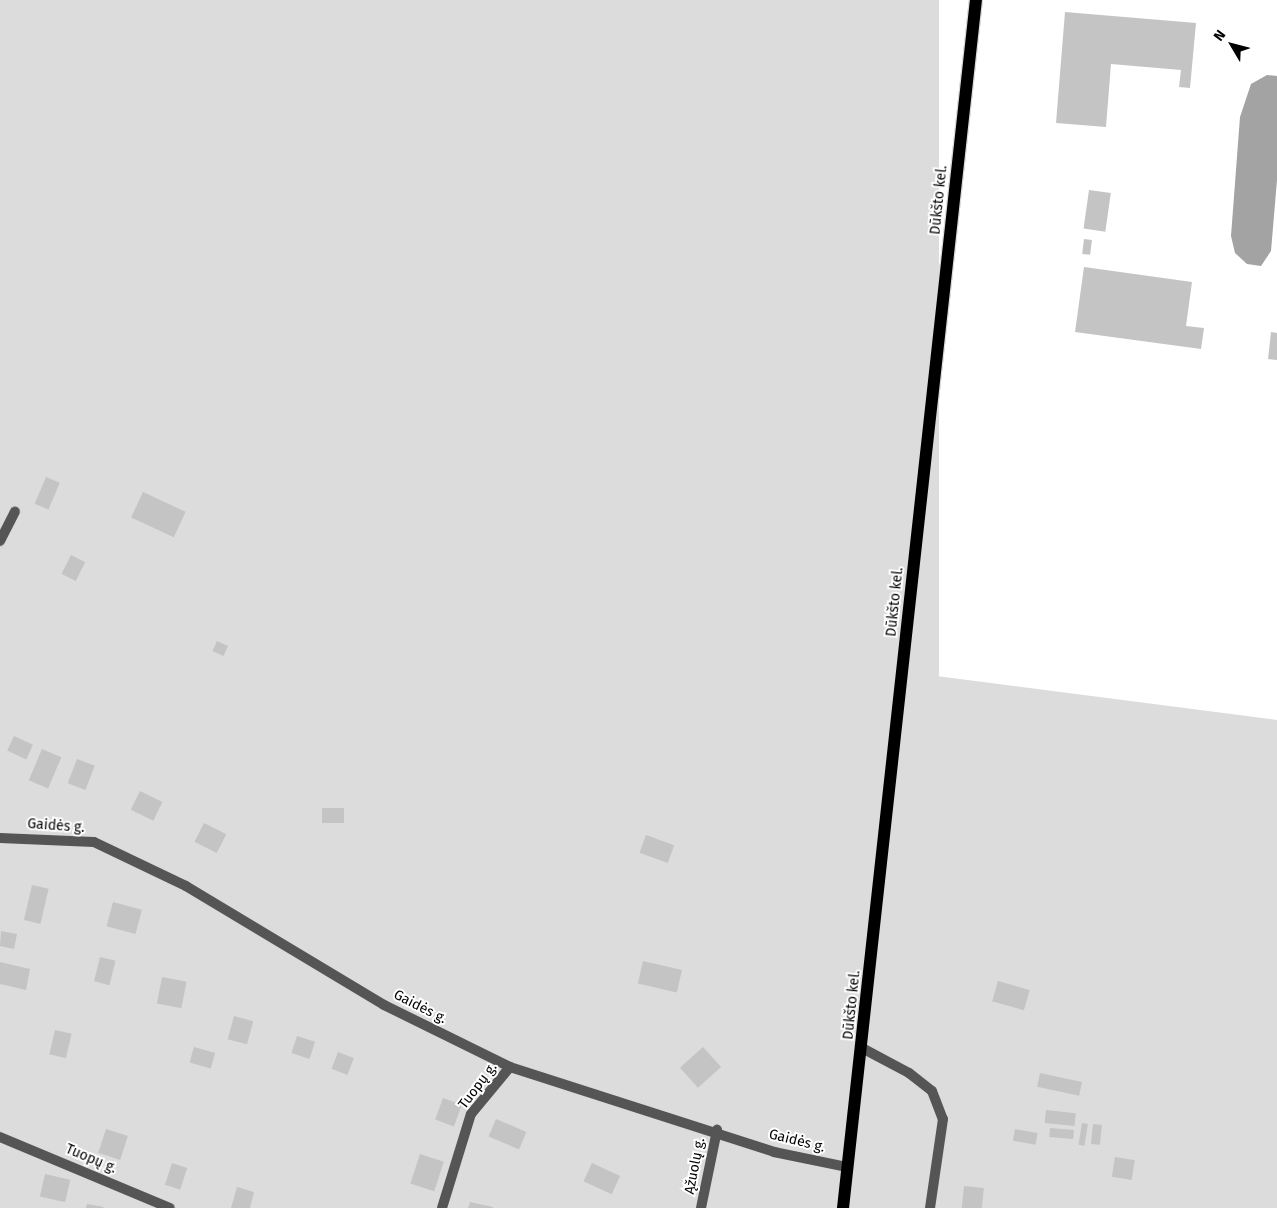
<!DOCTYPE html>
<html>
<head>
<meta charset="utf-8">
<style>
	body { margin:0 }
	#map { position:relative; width:1277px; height:1208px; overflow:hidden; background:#fff; font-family:"Fira Sans",sans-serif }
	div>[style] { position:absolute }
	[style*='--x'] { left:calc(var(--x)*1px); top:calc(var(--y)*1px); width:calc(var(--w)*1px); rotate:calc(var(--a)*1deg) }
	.green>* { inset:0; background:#dcdcdc; transform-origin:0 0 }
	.water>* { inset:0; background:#a3a3a3 }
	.building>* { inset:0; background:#c4c4c4; transform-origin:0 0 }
	.roads { filter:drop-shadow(1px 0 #dbdbdb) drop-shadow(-1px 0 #dbdbdb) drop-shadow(0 1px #dbdbdb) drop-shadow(0 -1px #dbdbdb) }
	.minor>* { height:10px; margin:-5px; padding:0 5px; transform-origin:5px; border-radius:5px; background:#555 }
	.primary>* { height:12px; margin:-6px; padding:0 6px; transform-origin:6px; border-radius:6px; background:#000 }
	span { translate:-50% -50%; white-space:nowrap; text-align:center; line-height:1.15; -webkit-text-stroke:4px #fff; paint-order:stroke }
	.street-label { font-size:14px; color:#000 }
	.north { position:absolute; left:1207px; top:20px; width:50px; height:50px; -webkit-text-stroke:4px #fff; paint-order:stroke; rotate:307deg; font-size:14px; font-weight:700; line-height:20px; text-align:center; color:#000 }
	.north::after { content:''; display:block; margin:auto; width:18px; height:22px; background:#000; clip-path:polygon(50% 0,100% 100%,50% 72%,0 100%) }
</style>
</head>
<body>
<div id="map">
	<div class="green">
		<div style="left:0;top:0;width:939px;height:1208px"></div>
		<div style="clip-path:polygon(921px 674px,1277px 720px,1277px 1208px,863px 1208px)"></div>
	</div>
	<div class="water">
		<div style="clip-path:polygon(1267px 75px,1277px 76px,1277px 180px,1271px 251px,1261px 266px,1247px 264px,1235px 253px,1231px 236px,1240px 117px,1251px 84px)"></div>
	</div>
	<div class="building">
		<div style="clip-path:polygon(1065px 12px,1196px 23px,1190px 88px,1179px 87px,1181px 70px,1111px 64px,1106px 127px,1056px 123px)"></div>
		<div style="left:1089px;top:190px;width:22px;height:39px;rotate:8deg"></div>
		<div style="left:1084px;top:239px;width:8px;height:15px;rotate:7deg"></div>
		<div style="clip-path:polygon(1084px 267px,1192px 282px,1186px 326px,1204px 328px,1201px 349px,1075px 332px)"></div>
		<div style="clip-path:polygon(1271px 332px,1277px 333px,1277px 360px,1268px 359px)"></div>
		<div style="left:46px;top:477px;width:15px;height:29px;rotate:23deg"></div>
		<div style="left:143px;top:492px;width:47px;height:28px;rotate:25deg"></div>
		<div style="left:71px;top:555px;width:16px;height:21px;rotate:27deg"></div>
		<div style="left:217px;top:641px;width:12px;height:11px;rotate:24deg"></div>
		<div style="left:14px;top:736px;width:21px;height:16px;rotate:25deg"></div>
		<div style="left:42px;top:749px;width:21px;height:34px;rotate:23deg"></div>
		<div style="left:77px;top:759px;width:19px;height:26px;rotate:21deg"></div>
		<div style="left:140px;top:791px;width:25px;height:21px;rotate:26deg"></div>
		<div style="left:322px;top:808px;width:22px;height:15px"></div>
		<div style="left:204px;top:823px;width:25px;height:21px;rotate:27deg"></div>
		<div style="left:646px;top:835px;width:30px;height:19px;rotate:20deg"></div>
		<div style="left:32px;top:885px;width:17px;height:36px;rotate:13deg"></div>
		<div style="left:113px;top:902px;width:30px;height:25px;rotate:15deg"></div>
		<div style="clip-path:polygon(1px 931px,17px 934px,14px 949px,0 946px)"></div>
		<div style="left:100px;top:957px;width:16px;height:25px;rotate:14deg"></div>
		<div style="left:643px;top:961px;width:40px;height:23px;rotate:13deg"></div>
		<div style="clip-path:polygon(0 962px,30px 969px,26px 990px,0 984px)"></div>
		<div style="left:162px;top:977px;width:25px;height:27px;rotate:11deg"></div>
		<div style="left:998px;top:981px;width:33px;height:21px;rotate:16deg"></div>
		<div style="left:234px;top:1016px;width:20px;height:24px;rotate:15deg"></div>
		<div style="left:55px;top:1030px;width:17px;height:25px;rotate:13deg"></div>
		<div style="left:297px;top:1036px;width:19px;height:18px;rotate:18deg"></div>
		<div style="left:194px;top:1047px;width:22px;height:16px;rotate:16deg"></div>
		<div style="left:703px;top:1047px;width:27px;height:31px;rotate:48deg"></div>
		<div style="left:338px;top:1052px;width:17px;height:18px;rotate:21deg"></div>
		<div style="left:1040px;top:1073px;width:43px;height:14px;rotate:12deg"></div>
		<div style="left:443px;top:1098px;width:20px;height:23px;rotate:20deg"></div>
		<div style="left:1046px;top:1110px;width:30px;height:13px;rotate:6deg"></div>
		<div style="left:496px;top:1119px;width:33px;height:19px;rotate:23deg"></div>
		<div style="left:1082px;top:1123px;width:6px;height:22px;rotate:9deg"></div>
		<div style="left:1093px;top:1124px;width:9px;height:20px;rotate:6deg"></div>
		<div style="left:1050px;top:1128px;width:24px;height:9px;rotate:5deg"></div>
		<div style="left:106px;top:1129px;width:23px;height:25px;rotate:18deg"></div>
		<div style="left:1015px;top:1129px;width:23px;height:12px;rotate:10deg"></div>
		<div style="left:420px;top:1154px;width:25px;height:31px;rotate:18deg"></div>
		<div style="left:1115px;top:1157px;width:20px;height:20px;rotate:9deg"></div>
		<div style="left:172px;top:1163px;width:16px;height:23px;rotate:18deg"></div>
		<div style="left:592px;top:1163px;width:31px;height:20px;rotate:25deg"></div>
		<div style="left:45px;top:1174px;width:26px;height:23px;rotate:13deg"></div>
		<div style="left:964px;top:1186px;width:20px;height:22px;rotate:6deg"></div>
		<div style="clip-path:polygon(237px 1187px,254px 1192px,250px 1208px,231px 1208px)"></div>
		<div style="clip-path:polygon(470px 1202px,493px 1207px,493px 1208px,468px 1208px)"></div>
		<div style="clip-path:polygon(87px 1204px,104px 1207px,103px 1208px,86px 1208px)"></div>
	</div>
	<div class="roads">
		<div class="minor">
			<div style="--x:0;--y:541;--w:33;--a:-63"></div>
			<div style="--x:0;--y:838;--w:94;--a:2.4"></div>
			<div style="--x:94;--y:842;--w:102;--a:25.6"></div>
			<div style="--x:186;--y:886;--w:231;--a:31"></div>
			<div style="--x:384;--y:1005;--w:140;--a:26.2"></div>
			<div style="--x:510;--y:1067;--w:277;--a:17.8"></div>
			<div style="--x:774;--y:1152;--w:75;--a:11.6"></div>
			<div style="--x:862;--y:1048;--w:53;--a:28"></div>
			<div style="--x:909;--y:1073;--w:29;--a:38"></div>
			<div style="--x:932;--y:1091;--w:30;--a:69"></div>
			<div style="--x:943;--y:1119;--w:90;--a:98.3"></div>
			<div style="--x:0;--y:1137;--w:184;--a:22.7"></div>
			<div style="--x:442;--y:1208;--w:98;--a:-72.9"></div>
			<div style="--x:471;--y:1114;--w:61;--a:-50.3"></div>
			<div style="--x:701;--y:1208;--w:80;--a:-78.4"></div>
		</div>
		<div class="primary">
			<div style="--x:843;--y:1208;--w:1215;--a:-83.72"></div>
		</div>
	</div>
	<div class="street-label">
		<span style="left:939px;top:200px;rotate:-84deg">Dūkšto kel.</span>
		<span style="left:895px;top:602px;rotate:-84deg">Dūkšto kel.</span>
		<span style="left:56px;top:826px;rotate:4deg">Gaidės g.</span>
		<span style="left:852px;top:1005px;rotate:-84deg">Dūkšto kel.</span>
		<span style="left:420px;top:1007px;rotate:27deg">Gaidės g.</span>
		<span style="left:478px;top:1086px;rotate:-53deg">Tuopų g.</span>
		<span style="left:797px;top:1141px;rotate:14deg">Gaidės g.</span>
		<span style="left:91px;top:1159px;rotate:23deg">Tuopų g.</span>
		<span style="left:695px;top:1166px;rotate:-79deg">Ąžuolų g.</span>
	</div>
	<div class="north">N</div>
</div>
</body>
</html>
